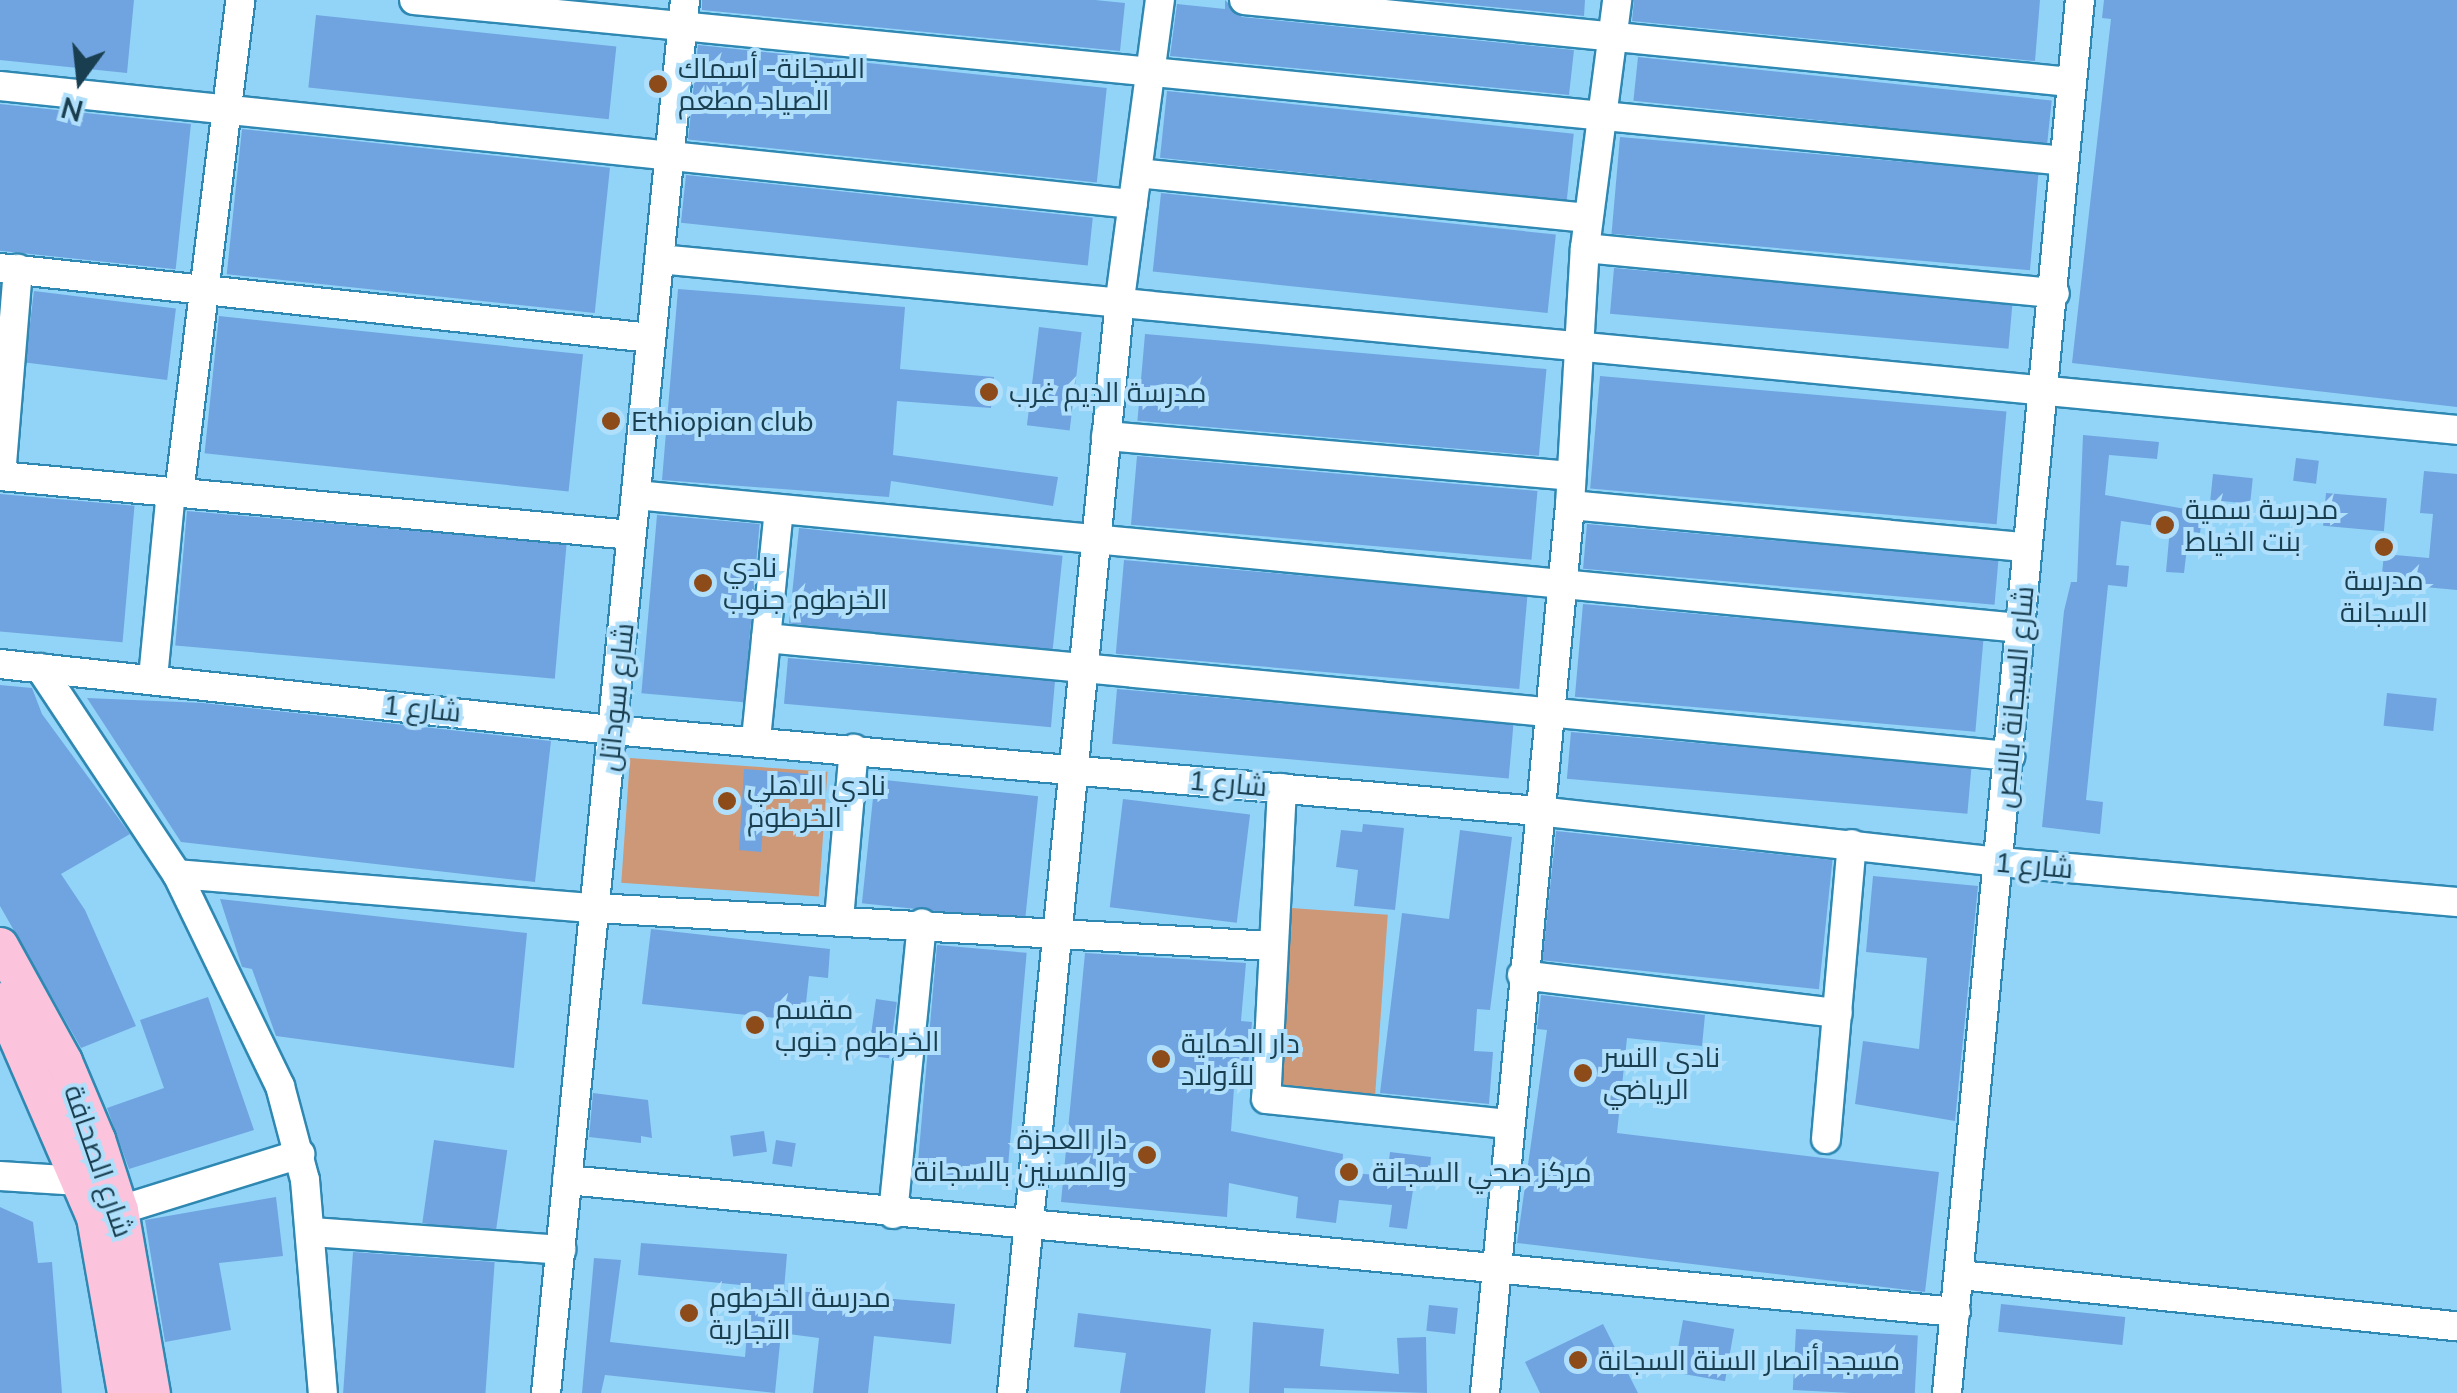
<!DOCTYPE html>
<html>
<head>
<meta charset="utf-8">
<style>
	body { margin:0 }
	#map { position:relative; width:2457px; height:1393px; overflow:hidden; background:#92d4f8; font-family:Mulish,Cairo,sans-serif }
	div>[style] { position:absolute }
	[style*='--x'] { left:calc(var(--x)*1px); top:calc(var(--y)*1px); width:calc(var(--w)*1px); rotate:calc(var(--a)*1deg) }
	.green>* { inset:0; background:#cd9878; transform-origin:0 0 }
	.building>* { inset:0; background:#70a4e0; transform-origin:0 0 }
	.roads { filter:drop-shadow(2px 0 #2f88b2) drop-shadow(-2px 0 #2f88b2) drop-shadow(0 2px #2f88b2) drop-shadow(0 -2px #2f88b2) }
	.minor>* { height:28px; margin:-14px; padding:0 14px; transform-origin:14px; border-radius:14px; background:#fff }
	.major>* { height:35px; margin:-17.5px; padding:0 17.5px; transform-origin:17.5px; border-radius:17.5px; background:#fbc3dc }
	.dots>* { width:28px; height:28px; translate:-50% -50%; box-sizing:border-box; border:5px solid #afdffa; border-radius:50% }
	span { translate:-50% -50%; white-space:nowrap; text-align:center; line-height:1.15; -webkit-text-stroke:8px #afdffa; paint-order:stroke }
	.poi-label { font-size:28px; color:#193e50 }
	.left { translate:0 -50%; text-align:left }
	.right { translate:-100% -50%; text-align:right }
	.street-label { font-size:28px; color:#193e50 }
	.north { position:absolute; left:30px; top:30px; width:100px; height:100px; -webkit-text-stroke:8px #afdffa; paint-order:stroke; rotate:195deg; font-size:28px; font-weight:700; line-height:40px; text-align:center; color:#193e50 }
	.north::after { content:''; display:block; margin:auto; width:35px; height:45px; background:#193e50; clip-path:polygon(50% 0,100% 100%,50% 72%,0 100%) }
</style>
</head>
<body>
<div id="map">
	<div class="green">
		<div style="left:630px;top:758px;width:198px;height:125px;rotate:4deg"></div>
		<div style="left:1291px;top:908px;width:97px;height:188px;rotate:4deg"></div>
	</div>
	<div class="building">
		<div style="clip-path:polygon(0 0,134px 0,127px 73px,0 60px)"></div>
		<div style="clip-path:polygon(702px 0,1095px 0,1125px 3px,1120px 51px,702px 10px)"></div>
		<div style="clip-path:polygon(1225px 0,1242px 17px,1574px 50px,1569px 95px,1170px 56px,1177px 4px,1225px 9px)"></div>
		<div style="clip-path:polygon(1421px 0,1585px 0,1584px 16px)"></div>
		<div style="clip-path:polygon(1634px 0,2040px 0,2035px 61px,1632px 21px)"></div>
		<div style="clip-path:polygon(2104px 0,2457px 0,2457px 407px,2072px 363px,2111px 19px,2102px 18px)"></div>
		<div style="left:316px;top:15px;width:302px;height:73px;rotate:6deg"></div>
		<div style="left:698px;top:45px;width:411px;height:95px;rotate:6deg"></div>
		<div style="left:1638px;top:57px;width:416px;height:44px;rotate:6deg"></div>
		<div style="left:1167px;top:91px;width:409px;height:67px;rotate:6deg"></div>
		<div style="left:0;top:104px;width:192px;height:146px;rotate:6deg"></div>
		<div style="left:242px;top:129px;width:370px;height:146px;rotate:6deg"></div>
		<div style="left:1620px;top:137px;width:420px;height:97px;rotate:5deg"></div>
		<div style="left:686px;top:175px;width:409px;height:48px;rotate:6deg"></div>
		<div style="left:1161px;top:193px;width:397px;height:79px;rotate:6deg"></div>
		<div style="left:1614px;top:268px;width:400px;height:46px;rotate:5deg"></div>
		<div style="clip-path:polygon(678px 289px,905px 307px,900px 369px,994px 377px,991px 408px,897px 401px,893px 455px,1058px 477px,1053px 506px,891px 481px,889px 497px,662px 480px)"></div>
		<div style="left:34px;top:291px;width:143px;height:72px;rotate:7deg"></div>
		<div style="left:219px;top:316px;width:366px;height:138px;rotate:6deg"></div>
		<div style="left:1039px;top:327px;width:43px;height:99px;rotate:7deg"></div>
		<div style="left:1145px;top:334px;width:403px;height:87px;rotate:5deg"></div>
		<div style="left:1600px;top:376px;width:408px;height:113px;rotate:5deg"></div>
		<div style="clip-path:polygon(2083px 435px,2159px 442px,2157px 459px,2109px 455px,2105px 495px,2203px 512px,2200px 533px,2189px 531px,2184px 573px,2166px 572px,2170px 528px,2121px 521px,2116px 565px,2129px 566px,2127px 587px,2108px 585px,2086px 800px,2103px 802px,2100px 834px,2042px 827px,2064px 611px,2071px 582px,2077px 582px)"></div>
		<div style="left:1137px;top:456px;width:402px;height:69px;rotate:5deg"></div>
		<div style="left:2296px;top:458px;width:23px;height:23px;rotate:7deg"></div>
		<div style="clip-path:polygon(2424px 471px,2457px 474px,2457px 590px,2381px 583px,2384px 554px,2429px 558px,2433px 514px,2420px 513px)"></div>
		<div style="left:2213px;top:474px;width:40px;height:26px;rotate:6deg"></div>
		<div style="left:2326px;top:493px;width:61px;height:33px;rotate:5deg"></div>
		<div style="left:0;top:494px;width:135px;height:137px;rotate:5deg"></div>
		<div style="left:187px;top:511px;width:381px;height:135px;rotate:5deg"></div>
		<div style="left:657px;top:515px;width:103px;height:179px;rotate:5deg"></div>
		<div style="left:1587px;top:524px;width:413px;height:45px;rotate:5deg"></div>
		<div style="left:799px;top:528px;width:265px;height:96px;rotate:6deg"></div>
		<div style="left:1124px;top:560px;width:405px;height:94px;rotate:5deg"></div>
		<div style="left:1583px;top:604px;width:402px;height:93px;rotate:5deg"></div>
		<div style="left:788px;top:658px;width:268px;height:46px;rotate:5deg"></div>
		<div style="clip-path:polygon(0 685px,32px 688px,42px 714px,130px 834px,61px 874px,85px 910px,136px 1026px,81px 1048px,0 906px)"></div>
		<div style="left:1117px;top:689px;width:398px;height:55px;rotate:5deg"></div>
		<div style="left:2387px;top:693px;width:50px;height:33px;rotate:6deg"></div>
		<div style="clip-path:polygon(87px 698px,203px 703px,551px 741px,535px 882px,181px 842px)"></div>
		<div style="left:1571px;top:732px;width:402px;height:47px;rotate:5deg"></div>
		<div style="clip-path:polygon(744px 769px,822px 775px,821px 799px,766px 795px,761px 852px,739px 850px)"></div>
		<div style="left:875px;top:779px;width:164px;height:125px;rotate:6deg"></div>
		<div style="left:1123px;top:799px;width:128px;height:109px;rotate:7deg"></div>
		<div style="clip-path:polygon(1363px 824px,1404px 828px,1395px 910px,1354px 906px,1358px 870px,1336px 867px,1341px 830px,1362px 832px)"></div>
		<div style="clip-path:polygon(1460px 830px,1512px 837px,1490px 1010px,1477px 1009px,1474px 1051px,1493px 1052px,1489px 1104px,1380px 1093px,1402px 913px,1449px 919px)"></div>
		<div style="left:1556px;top:831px;width:278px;height:130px;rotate:6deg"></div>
		<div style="clip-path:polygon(1873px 876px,1978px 886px,1955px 1121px,1855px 1104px,1863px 1041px,1919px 1049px,1927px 958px,1866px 952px)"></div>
		<div style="clip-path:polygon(220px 899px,527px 933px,514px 1068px,276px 1036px,252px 969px,242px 967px)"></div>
		<div style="clip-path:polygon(651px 929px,830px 949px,828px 978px,809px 976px,804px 1021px,642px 1004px)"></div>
		<div style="left:937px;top:945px;width:90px;height:231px;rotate:5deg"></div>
		<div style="clip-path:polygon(1085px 953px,1246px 963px,1241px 1021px,1252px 1022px,1246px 1089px,1234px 1088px,1231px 1131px,1343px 1154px,1342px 1172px,1387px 1176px,1390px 1152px,1431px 1157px,1429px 1179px,1415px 1177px,1407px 1229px,1389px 1227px,1392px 1205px,1339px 1200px,1336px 1223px,1296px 1218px,1298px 1197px,1229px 1183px,1227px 1217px,1061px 1202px)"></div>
		<div style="clip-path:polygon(1541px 995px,1705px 1015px,1702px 1046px,1627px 1038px,1617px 1133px,1939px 1172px,1925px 1292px,1517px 1243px,1547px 1030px,1537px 1029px)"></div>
		<div style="clip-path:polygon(208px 997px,254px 1130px,129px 1169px,107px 1108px,164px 1088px,140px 1020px)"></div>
		<div style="left:876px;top:999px;width:21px;height:57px;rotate:8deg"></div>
		<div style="clip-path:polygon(593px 1093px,648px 1100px,652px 1138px,641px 1136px,641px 1143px,589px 1137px)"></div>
		<div style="left:764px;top:1131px;width:21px;height:34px;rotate:82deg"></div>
		<div style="left:434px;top:1140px;width:74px;height:84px;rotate:8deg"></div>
		<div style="left:776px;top:1140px;width:20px;height:24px;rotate:9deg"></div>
		<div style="clip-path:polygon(276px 1197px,283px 1256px,219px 1263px,231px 1330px,165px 1342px,145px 1220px)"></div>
		<div style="clip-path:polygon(0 1207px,33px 1222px,38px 1263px,52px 1262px,62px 1393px,0 1393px)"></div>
		<div style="clip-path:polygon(641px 1243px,787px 1254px,784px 1290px,955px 1304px,951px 1344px,874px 1336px,868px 1393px,813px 1393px,819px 1338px,781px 1333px,775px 1393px,605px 1375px,601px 1393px,582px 1393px,594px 1258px,621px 1260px,610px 1342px,745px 1357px,751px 1286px,638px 1275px)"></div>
		<div style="left:353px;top:1252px;width:142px;height:142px;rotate:4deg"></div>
		<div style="left:2001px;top:1304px;width:125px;height:28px;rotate:6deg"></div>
		<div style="left:1429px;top:1305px;width:29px;height:26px;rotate:6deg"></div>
		<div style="clip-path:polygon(1078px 1313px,1211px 1329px,1205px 1393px,1120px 1393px,1126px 1353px,1074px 1347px)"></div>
		<div style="left:1683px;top:1320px;width:52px;height:53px;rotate:10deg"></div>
		<div style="clip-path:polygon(1253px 1322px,1324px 1329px,1320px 1366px,1399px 1374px,1397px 1338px,1426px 1337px,1427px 1393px,1284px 1388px,1284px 1393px,1249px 1393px)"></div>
		<div style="clip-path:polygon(1603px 1324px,1638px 1393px,1540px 1393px,1525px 1362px)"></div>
		<div style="left:1796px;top:1329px;width:122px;height:61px;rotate:3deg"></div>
	</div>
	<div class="roads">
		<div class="minor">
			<div style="--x:414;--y:0;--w:1658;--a:5.57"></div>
			<div style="--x:1244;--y:0;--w:830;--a:5.67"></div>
			<div style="--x:0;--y:86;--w:1139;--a:5.95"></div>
			<div style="--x:1137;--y:173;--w:453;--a:5.7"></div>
			<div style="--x:1585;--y:248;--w:472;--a:5.5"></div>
			<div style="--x:659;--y:259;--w:1806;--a:5.43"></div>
			<div style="--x:0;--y:268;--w:655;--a:6.14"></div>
			<div style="--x:1106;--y:436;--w:467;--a:4.9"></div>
			<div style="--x:0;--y:476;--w:634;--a:5.34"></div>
			<div style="--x:1;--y:476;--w:208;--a:-85.3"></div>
			<div style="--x:179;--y:493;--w:497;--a:-82.9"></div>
			<div style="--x:636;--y:495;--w:1389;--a:5.49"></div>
			<div style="--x:1570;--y:505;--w:459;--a:5.3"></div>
			<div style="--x:766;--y:638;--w:1250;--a:5.42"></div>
			<div style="--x:0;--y:664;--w:616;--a:6.16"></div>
			<div style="--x:612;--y:730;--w:930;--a:5"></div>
			<div style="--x:1538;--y:811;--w:465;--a:6.3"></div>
			<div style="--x:2000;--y:862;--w:459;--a:5"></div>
			<div style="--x:40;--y:668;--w:247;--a:56.4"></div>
			<div style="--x:177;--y:874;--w:236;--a:64.1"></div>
			<div style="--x:280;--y:1086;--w:97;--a:75.1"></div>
			<div style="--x:305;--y:1180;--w:214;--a:85.2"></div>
			<div style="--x:153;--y:678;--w:187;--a:-84.5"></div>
			<div style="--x:756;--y:739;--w:230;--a:-84.3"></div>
			<div style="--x:1282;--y:788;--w:311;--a:92.9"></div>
			<div style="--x:1266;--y:1099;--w:244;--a:5.9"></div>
			<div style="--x:177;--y:874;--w:419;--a:4.7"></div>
			<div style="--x:595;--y:908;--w:678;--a:3.21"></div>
			<div style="--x:839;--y:919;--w:171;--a:-85"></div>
			<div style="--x:1522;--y:975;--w:318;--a:6.9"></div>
			<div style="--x:1826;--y:1139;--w:296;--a:-85"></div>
			<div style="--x:0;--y:1176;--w:80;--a:3.6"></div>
			<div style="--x:567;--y:1180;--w:1395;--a:5.43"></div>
			<div style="--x:120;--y:1210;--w:189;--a:-17.3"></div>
			<div style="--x:893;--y:1214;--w:292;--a:-84.3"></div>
			<div style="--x:312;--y:1232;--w:250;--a:4.1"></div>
			<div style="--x:1960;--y:1275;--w:500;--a:5.9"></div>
			<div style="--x:546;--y:1393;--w:1400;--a:-84.3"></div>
			<div style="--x:1012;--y:1393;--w:1099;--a:-84.36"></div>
			<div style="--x:1120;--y:299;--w:302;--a:-82.4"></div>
			<div style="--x:1485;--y:1393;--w:892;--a:-84.53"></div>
			<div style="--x:1570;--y:505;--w:257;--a:-86.7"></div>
			<div style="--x:1585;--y:248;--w:250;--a:-82.6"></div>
			<div style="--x:1947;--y:1393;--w:1399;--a:-84.55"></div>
		</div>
		<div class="major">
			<div style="--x:0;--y:945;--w:132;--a:61.1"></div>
			<div style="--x:64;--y:1061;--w:85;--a:67.1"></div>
			<div style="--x:97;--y:1139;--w:75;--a:72.1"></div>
			<div style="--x:120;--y:1210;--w:186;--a:80.1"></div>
			<div style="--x:0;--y:1000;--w:236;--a:66.6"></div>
			<div style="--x:94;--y:1217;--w:179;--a:80"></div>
		</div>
	</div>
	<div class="dots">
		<div style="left:658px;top:84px;background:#8e4b1a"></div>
		<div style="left:989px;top:392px;background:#8e4b1a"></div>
		<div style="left:611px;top:421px;background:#8e4b1a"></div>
		<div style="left:2165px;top:525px;background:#8e4b1a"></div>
		<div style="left:2384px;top:547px;background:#8e4b1a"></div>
		<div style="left:703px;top:583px;background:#8e4b1a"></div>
		<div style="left:727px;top:801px;background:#8e4b1a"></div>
		<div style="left:755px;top:1025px;background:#8e4b1a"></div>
		<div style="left:1161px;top:1059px;background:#8e4b1a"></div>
		<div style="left:1583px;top:1073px;background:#8e4b1a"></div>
		<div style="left:1147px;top:1155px;background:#8e4b1a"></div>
		<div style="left:1349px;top:1172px;background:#8e4b1a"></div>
		<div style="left:689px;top:1313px;background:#8e4b1a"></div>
		<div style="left:1578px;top:1360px;background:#8e4b1a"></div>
	</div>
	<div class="poi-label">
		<span class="left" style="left:678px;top:84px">السجانة- أسماك<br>الصياد مطعم</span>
		<span class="left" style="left:1009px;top:392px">مدرسة الديم غرب</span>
		<span class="left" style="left:631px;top:421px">Ethiopian club</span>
		<span class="left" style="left:2185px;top:525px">مدرسة سمية<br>بنت الخياط</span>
		<span class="left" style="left:723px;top:583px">نادي<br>الخرطوم جنوب</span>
		<span style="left:2384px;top:596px">مدرسة<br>السجانة</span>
		<span class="left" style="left:747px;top:801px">نادي الاهلي<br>الخرطوم</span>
		<span class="left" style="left:775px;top:1025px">مقسم<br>الخرطوم جنوب</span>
		<span class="left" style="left:1181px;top:1059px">دار الحماية<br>للأولاد</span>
		<span class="left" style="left:1603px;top:1073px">نادي النسر<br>الرياضي</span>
		<span class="right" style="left:1127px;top:1155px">دار العجزة<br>والمسنين بالسجانة</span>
		<span class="left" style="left:1372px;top:1172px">مركز صحي السجانة</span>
		<span class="left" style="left:709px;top:1313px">مدرسة الخرطوم<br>التجارية</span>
		<span class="left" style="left:1598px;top:1360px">مسجد أنصار السنة السجانة</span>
	</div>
	<div class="street-label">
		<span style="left:616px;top:697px;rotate:-84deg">شارع سوداتل</span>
		<span style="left:2014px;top:697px;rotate:-85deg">شارع السجانة بالنص</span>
		<span style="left:422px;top:708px;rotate:6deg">شارع 1</span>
		<span style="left:1228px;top:783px;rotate:5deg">شارع 1</span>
		<span style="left:2034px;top:865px;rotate:5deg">شارع 1</span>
		<span style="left:99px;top:1161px;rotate:71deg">شارع الصحافة</span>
	</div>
	<div class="north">N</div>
</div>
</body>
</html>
